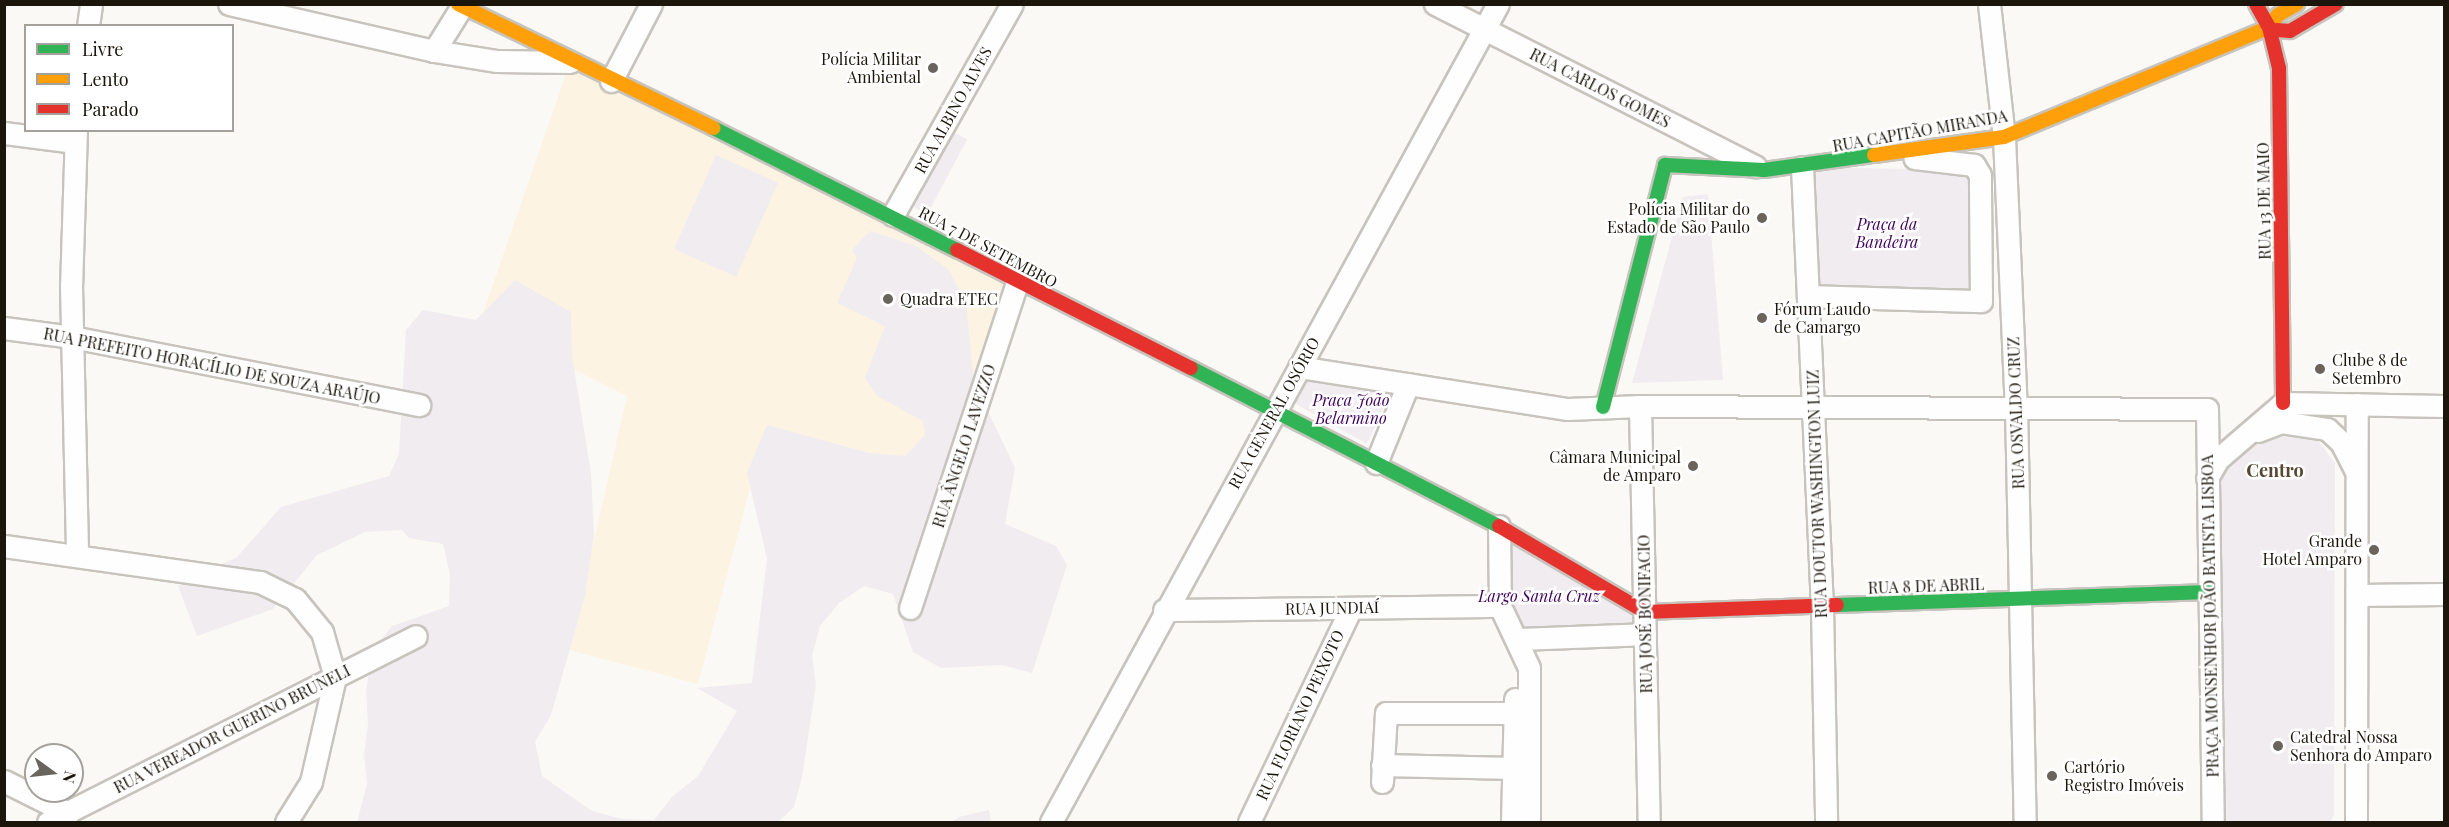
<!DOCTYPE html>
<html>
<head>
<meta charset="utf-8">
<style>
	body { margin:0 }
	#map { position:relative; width:2449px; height:827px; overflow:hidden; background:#fbf9f6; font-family:"Playfair Display",serif }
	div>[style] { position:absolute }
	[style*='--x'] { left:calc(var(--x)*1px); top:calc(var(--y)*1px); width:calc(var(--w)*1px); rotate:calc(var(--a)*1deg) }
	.built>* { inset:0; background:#fdf3e3 }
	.green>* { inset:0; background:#f0ecf0; transform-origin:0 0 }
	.roads { filter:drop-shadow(2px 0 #c7c3bd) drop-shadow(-2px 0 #c7c3bd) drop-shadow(0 2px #c7c3bd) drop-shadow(0 -2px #c7c3bd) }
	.street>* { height:21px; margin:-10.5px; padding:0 10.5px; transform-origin:10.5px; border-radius:10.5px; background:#fefefe }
	.fast>* { height:14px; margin:-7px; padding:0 7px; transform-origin:7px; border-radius:7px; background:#30b455 }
	.slow>* { height:14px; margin:-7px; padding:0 7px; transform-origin:7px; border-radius:7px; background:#ff9f0a }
	.jam>* { height:14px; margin:-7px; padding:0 7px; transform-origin:7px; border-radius:7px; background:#e5322d }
	.dots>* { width:16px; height:16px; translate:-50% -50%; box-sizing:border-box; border:3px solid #fff; border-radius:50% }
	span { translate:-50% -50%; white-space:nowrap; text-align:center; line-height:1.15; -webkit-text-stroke:5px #fff; paint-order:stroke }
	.poi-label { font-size:16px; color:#1b150b }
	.right { translate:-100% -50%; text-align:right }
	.left { translate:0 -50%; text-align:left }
	.street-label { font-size:16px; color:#1b150b }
	.park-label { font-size:16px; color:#3f005d; font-style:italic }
	.neighbourhood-label { font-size:18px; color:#554730; font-weight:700 }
	.frame { position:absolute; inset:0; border:6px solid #1b150b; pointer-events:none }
	.legend { position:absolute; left:24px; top:24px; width:210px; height:108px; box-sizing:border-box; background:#fff; border:2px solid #a4a19d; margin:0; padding:8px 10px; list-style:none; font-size:18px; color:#1b150b }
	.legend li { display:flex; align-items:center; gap:12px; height:30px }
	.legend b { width:30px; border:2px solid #a4a19d }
	.north { position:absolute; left:24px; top:743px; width:60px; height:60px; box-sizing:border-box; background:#fff; border:2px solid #a4a19d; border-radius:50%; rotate:105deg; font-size:16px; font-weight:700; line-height:24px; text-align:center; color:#1b150b }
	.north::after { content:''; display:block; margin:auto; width:21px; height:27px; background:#69655d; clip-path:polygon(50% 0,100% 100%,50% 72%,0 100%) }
</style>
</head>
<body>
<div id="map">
	<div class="built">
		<div style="clip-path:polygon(570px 62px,1017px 283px,941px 514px,767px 425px,698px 684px,569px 650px,627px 396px,480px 322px)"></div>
	</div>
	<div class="green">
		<div style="left:946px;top:128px;width:24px;height:85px;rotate:28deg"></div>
		<div style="left:716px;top:155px;width:68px;height:103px;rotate:24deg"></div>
		<div style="clip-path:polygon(1802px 167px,1962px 170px,1973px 178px,1970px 300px,1808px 296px)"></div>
		<div style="clip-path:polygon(1708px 194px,1723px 380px,1632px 383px,1683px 197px)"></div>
		<div style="clip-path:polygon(870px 231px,916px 246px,948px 269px,966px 302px,974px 382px,1015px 468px,1005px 524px,1056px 546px,1067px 565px,1032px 673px,1002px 665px,941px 668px,913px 652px,893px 594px,864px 586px,839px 603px,820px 626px,812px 656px,816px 685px,802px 777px,794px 807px,778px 822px,357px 822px,367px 784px,364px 754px,368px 724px,366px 691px,373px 649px,392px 626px,449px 606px,450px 574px,443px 544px,409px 538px,402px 530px,365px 532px,317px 555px,273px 609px,197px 636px,178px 586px,237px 557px,281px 507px,389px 476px,399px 454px,406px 330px,423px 310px,476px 320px,515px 280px,571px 312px,572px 356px,591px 473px,594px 534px,585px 596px,551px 715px,535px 742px,542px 776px,592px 811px,622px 819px,654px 820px,672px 797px,698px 776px,737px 711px,697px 688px,752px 683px,767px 559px,747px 473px,767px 425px,869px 453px,905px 456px,925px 435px,923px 421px,877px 396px,865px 378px,885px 326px,837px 303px,857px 258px,852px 250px)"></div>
		<div style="clip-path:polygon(1305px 378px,1379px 391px,1387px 400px,1367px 444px,1294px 403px)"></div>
		<div style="clip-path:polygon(2281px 430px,2316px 438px,2335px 463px,2334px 815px,2330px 822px,2223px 822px,2217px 476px,2250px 442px)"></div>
		<div style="clip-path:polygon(1507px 530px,1636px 616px,1635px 627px,1515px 635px,1500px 606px)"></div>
		<div style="clip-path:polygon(989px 810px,991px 822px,952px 822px,959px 817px)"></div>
	</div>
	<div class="roads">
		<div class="street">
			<div style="--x:229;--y:4;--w:210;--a:12.9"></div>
			<div style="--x:434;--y:51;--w:64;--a:9"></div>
			<div style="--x:497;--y:61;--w:73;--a:0.8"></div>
			<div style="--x:1435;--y:4;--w:359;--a:26.9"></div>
			<div style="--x:1989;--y:4;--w:134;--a:83.6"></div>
			<div style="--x:2004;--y:137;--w:270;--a:87.5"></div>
			<div style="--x:2016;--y:407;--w:415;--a:88.8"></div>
			<div style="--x:88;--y:26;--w:22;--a:-82"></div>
			<div style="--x:434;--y:51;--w:53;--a:-58.1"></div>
			<div style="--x:611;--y:81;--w:87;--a:-62.5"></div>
			<div style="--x:76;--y:130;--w:155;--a:91.8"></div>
			<div style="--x:71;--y:285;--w:271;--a:88.7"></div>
			<div style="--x:4;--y:133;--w:71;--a:7.3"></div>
			<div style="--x:1802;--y:167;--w:439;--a:87.4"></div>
			<div style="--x:1822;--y:606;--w:216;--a:88.9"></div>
			<div style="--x:893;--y:215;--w:242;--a:-60.6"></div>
			<div style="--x:1808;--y:296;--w:173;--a:1.7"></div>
			<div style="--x:1981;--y:301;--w:126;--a:-90.5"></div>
			<div style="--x:1980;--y:175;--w:12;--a:-121"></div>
			<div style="--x:1974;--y:165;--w:60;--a:-173.3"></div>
			<div style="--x:4;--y:328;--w:69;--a:7.5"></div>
			<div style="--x:72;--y:337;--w:354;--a:11.1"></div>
			<div style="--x:1299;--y:367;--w:272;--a:8.9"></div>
			<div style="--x:1568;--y:409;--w:72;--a:-2.4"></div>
			<div style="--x:1640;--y:406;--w:567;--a:0.3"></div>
			<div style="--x:2207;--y:409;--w:413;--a:89.2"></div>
			<div style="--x:1640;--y:406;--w:416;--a:88.8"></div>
			<div style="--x:2258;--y:431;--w:25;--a:-21"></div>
			<div style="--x:2281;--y:422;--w:47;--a:8.7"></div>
			<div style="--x:2327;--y:429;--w:19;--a:43"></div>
			<div style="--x:2341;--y:442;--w:30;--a:63"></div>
			<div style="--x:1376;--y:463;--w:85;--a:-67.9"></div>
			<div style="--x:2207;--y:478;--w:22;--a:-60"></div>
			<div style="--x:2218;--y:459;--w:86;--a:-40.7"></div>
			<div style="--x:2283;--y:403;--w:161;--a:1.1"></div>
			<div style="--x:1499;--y:526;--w:80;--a:89.3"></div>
			<div style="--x:1500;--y:606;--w:68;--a:64.9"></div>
			<div style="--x:1529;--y:668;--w:154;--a:90"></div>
			<div style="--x:4;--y:546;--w:259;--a:8"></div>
			<div style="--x:260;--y:582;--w:39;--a:26"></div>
			<div style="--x:295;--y:599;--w:43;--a:50.7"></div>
			<div style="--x:322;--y:632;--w:47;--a:73.9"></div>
			<div style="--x:335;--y:677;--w:108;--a:102.9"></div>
			<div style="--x:311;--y:782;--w:47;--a:122"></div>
			<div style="--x:2358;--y:595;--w:86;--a:-0.7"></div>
			<div style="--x:910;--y:608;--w:342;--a:-71.8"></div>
			<div style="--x:1164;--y:610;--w:336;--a:-0.7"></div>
			<div style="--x:1517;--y:639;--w:128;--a:-2.2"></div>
			<div style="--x:1382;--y:765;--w:131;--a:1.3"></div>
			<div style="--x:4;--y:781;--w:72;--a:26.6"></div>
			<div style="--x:1382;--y:782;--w:69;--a:-86.7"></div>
			<div style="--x:1386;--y:713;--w:128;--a:0"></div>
			<div style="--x:48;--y:822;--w:412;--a:-26.8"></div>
			<div style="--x:1051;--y:822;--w:932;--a:-61.35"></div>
			<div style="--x:1249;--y:822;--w:237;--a:-64.5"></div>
			<div style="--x:1512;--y:822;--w:123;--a:-88.6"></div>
			<div style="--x:2356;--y:822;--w:418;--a:-89.9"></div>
		</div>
		<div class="fast">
			<div style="--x:713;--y:128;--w:273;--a:26.6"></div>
			<div style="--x:1191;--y:368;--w:346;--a:27.2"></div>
			<div style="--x:1603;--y:407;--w:250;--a:-75.6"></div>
			<div style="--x:1665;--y:165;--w:99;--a:2.9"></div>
			<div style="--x:1764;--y:170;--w:111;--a:-7.8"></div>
			<div style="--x:1837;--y:605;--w:372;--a:-2"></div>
		</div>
		<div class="slow">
			<div style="--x:458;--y:4;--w:284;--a:25.9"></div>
			<div style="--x:1874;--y:155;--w:131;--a:-7.9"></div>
			<div style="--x:2004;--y:137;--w:287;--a:-22.5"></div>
			<div style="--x:2269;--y:27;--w:15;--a:-53"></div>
			<div style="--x:2278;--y:15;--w:22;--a:-30"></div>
		</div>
		<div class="jam">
			<div style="--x:2256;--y:4;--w:26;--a:61"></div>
			<div style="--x:2269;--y:27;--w:42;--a:76.3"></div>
			<div style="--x:2279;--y:68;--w:335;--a:89.3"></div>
			<div style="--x:2277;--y:30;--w:13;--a:4"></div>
			<div style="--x:2290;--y:31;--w:53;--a:-30.4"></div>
			<div style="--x:957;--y:250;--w:262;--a:26.8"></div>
			<div style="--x:1499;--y:526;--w:169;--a:30.5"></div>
			<div style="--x:1645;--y:612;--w:192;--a:-2.1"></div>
		</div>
	</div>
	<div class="dots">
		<div style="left:933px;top:68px;background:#69655d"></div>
		<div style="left:1762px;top:218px;background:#69655d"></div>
		<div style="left:888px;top:299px;background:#69655d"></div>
		<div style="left:1762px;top:318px;background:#69655d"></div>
		<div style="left:2320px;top:369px;background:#69655d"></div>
		<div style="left:1693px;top:466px;background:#69655d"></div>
		<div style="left:2374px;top:550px;background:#69655d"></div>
		<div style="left:2278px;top:746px;background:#69655d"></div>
		<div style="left:2052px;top:776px;background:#69655d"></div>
	</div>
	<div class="poi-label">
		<span class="right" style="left:921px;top:68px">Polícia Militar<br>Ambiental</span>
		<span class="right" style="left:1750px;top:218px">Polícia Militar do<br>Estado de São Paulo</span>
		<span class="left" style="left:900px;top:299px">Quadra ETEC</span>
		<span class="left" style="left:1774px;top:318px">Fórum Laudo<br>de Camargo</span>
		<span class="left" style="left:2332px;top:369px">Clube 8 de<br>Setembro</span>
		<span class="right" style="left:1681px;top:466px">Câmara Municipal<br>de Amparo</span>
		<span class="right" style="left:2362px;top:550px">Grande<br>Hotel Amparo</span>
		<span class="left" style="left:2290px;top:746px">Catedral Nossa<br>Senhora do Amparo</span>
		<span class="left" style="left:2064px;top:776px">Cartório<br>Registro Imóveis</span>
	</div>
	<div class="street-label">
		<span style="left:1600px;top:88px;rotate:27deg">RUA CARLOS GOMES</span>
		<span style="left:953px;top:110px;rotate:-61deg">RUA ALBINO ALVES</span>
		<span style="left:1920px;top:131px;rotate:-10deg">RUA CAPITÃO MIRANDA</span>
		<span style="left:2264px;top:201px;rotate:-91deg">RUA 13 DE MAIO</span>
		<span style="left:988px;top:247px;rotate:28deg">RUA 7 DE SETEMBRO</span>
		<span style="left:212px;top:366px;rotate:11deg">RUA PREFEITO HORACÍLIO DE SOUZA ARAÚJO</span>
		<span style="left:1274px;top:413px;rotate:-61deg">RUA GENERAL OSÓRIO</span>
		<span style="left:2016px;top:413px;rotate:-92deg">RUA OSVALDO CRUZ</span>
		<span style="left:964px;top:446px;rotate:-72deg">RUA ÂNGELO LAVEZZO</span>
		<span style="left:1817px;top:494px;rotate:-92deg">RUA DOUTOR WASHINGTON LUIZ</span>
		<span style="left:1926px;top:586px;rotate:-2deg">RUA 8 DE ABRIL</span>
		<span style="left:1332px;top:608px;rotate:-1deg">RUA JUNDIAÍ</span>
		<span style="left:1645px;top:614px;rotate:-91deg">RUA JOSÉ BONIFACIO</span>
		<span style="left:2210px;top:616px;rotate:-91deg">PRAÇA MONSENHOR JOÃO BATISTA LISBOA</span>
		<span style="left:1300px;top:715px;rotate:-65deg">RUA FLORIANO PEIXOTO</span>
		<span style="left:232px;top:729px;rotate:-27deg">RUA VEREADOR GUERINO BRUNELI</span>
	</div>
	<div class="park-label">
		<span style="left:1887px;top:233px">Praça da<br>Bandeira</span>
		<span style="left:1351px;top:409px">Praça João<br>Belarmino</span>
		<span style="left:1539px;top:596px">Largo Santa Cruz</span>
	</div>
	<div class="neighbourhood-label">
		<span style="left:2275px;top:470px">Centro</span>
	</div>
	<div class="frame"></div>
	<ul class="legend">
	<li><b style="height:8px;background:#30b455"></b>Livre</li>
	<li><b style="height:8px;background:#ff9f0a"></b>Lento</li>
	<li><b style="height:8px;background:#e5322d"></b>Parado</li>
	</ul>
	<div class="north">N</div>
</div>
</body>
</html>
